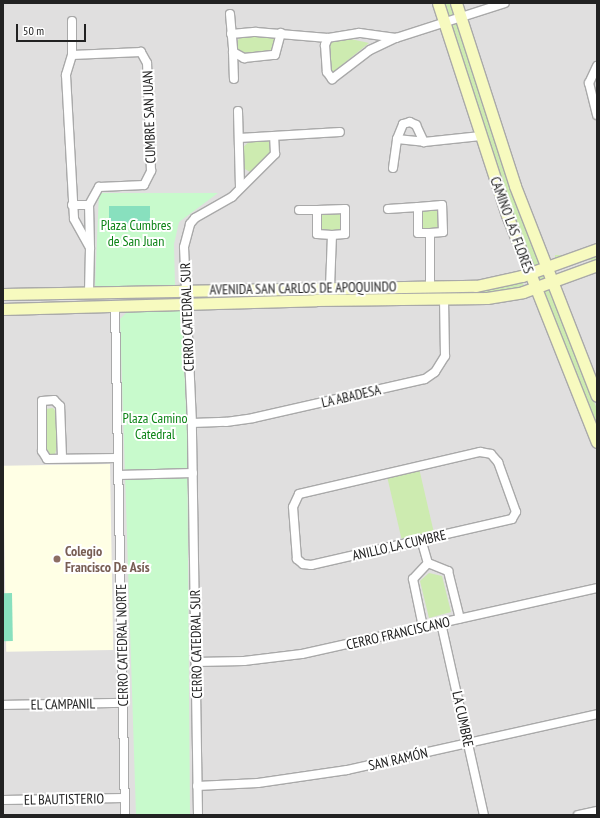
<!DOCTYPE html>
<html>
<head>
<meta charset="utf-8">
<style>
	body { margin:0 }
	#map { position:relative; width:600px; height:818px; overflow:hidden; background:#f2efe9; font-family:"PT Sans Narrow",sans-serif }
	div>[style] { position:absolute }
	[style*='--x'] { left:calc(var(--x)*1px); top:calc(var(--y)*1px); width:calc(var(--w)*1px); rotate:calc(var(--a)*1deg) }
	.residential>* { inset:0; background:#e0dfdf; transform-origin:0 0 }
	.education>* { inset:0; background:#ffffe5; transform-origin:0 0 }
	.grass>* { inset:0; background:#cdebb0; transform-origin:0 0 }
	.park>* { inset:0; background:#c8facc }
	.pitch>* { inset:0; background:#88e0be; transform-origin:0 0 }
	.roads { filter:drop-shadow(1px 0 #a9a9a9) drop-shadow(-1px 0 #a9a9a9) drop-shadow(0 1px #a9a9a9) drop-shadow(0 -1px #a9a9a9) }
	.street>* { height:8px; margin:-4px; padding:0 4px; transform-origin:4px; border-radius:4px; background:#fff }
	.secondary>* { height:11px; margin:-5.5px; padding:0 5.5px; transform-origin:5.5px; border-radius:5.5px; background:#f7fabf }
	.dots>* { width:11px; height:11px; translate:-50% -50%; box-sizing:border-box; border:2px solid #fff; border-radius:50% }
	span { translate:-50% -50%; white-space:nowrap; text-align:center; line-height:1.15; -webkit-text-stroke:4px #fff; paint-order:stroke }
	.street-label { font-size:14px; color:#222 }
	.park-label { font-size:14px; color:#0c8416 }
	.education-label { font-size:14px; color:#785e54; font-weight:700 }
	.left { translate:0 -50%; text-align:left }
	.frame { position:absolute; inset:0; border:4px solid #222; pointer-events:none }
	.scale { position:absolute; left:16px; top:24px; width:70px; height:18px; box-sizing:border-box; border:2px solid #222; border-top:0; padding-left:5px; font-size:12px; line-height:14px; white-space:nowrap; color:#222; -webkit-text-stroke:3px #fff; paint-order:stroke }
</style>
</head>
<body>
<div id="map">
	<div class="residential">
		<div style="left:3px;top:3px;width:594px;height:812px"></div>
	</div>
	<div class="education">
		<div style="left:110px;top:464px;width:186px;height:107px;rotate:89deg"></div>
	</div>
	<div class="grass">
		<div style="clip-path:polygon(443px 3px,453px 3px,504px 170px,550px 293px,597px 409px,597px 428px,496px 168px)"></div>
		<div style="clip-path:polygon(337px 36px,369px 43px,332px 73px,328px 40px)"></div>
		<div style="clip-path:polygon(240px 37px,277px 37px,273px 51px,245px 53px,237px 49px,237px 42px)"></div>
		<div style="clip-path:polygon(271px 140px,272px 153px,252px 173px,243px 168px,241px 149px,250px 141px)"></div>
		<div style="left:421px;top:209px;width:19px;height:21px"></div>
		<div style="left:321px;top:212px;width:19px;height:21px"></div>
		<div style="left:597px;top:255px;width:5px;height:42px;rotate:90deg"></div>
		<div style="clip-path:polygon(523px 282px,524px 287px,487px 293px,191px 298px,355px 291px,490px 289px)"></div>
		<div style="clip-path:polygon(53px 408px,56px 412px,57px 446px,55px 454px,50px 454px,47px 449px,44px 412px,45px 409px)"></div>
		<div style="left:419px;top:468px;width:65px;height:33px;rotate:77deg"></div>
		<div style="clip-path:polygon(429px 573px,442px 576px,451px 612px,429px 618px,420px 581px)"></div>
	</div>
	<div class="park">
		<div style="clip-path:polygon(99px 193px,218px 193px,179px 222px,174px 244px,175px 285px,95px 287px)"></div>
		<div style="clip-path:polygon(182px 310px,187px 436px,190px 815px,136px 815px,120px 319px,128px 311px)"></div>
	</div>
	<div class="pitch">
		<div style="left:150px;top:206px;width:20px;height:41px;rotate:90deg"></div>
		<div style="left:12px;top:593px;width:48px;height:9px;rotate:89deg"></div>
	</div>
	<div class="roads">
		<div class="street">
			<div style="--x:230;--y:14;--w:38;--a:85"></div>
			<div style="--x:233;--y:52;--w:13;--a:29"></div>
			<div style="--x:244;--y:58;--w:31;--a:-6"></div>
			<div style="--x:275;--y:55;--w:23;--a:-75"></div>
			<div style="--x:72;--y:21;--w:34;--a:90"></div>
			<div style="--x:231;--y:34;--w:25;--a:-5"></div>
			<div style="--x:256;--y:32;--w:72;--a:4.8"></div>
			<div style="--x:396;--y:38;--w:37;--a:-172"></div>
			<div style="--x:359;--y:33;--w:31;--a:171"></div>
			<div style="--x:328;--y:38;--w:8;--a:113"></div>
			<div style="--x:325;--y:45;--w:27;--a:86"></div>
			<div style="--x:327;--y:72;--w:9;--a:54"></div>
			<div style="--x:332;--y:79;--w:48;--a:-37.3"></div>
			<div style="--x:370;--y:50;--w:29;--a:-25"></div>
			<div style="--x:396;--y:38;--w:114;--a:-17.8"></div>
			<div style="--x:233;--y:52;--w:27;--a:88"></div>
			<div style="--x:597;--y:66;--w:19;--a:115"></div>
			<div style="--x:589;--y:83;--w:33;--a:76"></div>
			<div style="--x:238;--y:111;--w:77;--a:88.5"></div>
			<div style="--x:239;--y:138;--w:101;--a:-3.4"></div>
			<div style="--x:397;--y:139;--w:27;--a:6"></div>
			<div style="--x:424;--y:142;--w:57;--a:-6"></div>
			<div style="--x:393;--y:168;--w:29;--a:-82"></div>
			<div style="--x:397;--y:139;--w:16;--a:-68"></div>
			<div style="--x:403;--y:124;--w:7;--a:-16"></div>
			<div style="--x:410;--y:122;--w:7;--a:27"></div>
			<div style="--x:416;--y:125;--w:19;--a:65"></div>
			<div style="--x:72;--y:205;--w:17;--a:0"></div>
			<div style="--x:388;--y:209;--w:30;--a:-4"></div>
			<div style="--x:299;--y:210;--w:18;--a:0"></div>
			<div style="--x:330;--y:287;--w:52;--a:-87.8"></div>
			<div style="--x:332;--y:235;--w:13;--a:-4"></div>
			<div style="--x:345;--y:234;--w:25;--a:-90"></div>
			<div style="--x:345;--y:209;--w:28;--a:178"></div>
			<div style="--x:317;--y:210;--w:24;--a:90"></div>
			<div style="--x:317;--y:234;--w:15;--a:4"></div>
			<div style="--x:430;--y:287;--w:54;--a:-90"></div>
			<div style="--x:430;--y:233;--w:13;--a:-4"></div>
			<div style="--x:443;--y:232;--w:27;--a:-92"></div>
			<div style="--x:442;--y:205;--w:24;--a:175"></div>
			<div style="--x:418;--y:207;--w:26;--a:90"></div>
			<div style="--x:418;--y:233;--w:12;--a:0"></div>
			<div style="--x:89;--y:292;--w:44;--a:-88.7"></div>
			<div style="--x:90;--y:248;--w:43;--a:-91.3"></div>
			<div style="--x:89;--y:205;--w:21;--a:-61"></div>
			<div style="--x:99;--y:187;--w:45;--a:-2.5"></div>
			<div style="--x:144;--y:185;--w:16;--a:-63"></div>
			<div style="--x:151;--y:171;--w:108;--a:-92.1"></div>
			<div style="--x:147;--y:63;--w:13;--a:-119"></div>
			<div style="--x:141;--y:52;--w:69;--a:177.5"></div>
			<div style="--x:72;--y:55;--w:21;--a:107"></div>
			<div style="--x:66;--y:75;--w:144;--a:86.8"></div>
			<div style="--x:74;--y:219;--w:33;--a:61"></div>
			<div style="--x:115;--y:306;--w:509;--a:88.87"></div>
			<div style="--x:192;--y:423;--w:34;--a:-2"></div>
			<div style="--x:226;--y:422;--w:27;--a:-8"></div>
			<div style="--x:253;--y:418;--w:176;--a:-12.8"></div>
			<div style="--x:425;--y:379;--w:12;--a:-35"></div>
			<div style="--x:435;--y:372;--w:19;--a:-58"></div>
			<div style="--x:445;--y:356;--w:56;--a:-91"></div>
			<div style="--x:480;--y:452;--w:11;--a:10"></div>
			<div style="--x:491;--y:454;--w:11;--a:49"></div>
			<div style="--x:498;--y:462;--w:53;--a:70.2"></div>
			<div style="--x:516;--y:512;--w:8;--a:120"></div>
			<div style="--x:512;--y:519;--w:206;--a:167.1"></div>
			<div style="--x:311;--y:565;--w:8;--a:-173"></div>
			<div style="--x:303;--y:564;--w:8;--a:-140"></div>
			<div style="--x:297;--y:559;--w:52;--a:-94.4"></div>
			<div style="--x:293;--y:507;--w:14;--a:-65"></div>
			<div style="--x:299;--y:494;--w:186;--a:-13.1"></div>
			<div style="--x:62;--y:457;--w:51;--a:-92.2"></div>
			<div style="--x:60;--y:406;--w:8;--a:-135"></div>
			<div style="--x:54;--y:400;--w:12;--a:175"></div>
			<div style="--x:42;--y:401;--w:50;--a:90"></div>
			<div style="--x:42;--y:451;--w:9;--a:58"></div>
			<div style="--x:47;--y:459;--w:70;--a:-0.8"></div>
			<div style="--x:118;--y:475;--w:75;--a:-1.5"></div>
			<div style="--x:421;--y:539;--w:25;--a:74"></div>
			<div style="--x:428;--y:563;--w:22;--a:22"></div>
			<div style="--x:448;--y:571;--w:49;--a:76"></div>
			<div style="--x:441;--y:623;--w:197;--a:77.4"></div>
			<div style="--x:423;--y:627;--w:49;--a:-101.8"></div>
			<div style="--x:413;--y:579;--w:22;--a:-47"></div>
			<div style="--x:196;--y:662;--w:48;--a:-1.2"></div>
			<div style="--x:244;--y:661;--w:58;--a:-6.9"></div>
			<div style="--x:302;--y:654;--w:302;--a:-12.6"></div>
			<div style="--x:3;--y:705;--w:120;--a:-1"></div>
			<div style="--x:197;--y:786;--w:61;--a:-2.8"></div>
			<div style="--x:258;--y:783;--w:90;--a:-8.3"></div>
			<div style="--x:347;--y:770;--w:256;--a:-12.6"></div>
			<div style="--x:3;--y:800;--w:121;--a:-0.9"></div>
			<div style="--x:198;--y:815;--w:392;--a:-90.9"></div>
			<div style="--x:192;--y:423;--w:176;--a:-92.6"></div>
			<div style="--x:184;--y:247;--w:24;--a:-75"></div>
			<div style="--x:190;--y:224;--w:8;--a:-50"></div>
			<div style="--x:195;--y:218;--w:43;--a:-29.6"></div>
			<div style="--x:232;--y:197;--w:61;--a:-45"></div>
			<div style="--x:275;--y:154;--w:18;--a:-93"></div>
			<div style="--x:578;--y:815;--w:19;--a:-12"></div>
		</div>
		<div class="secondary">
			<div style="--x:438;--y:3;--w:223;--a:72"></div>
			<div style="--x:507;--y:215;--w:244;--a:68.4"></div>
			<div style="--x:456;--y:3;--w:192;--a:72.1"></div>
			<div style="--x:515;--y:186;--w:225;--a:68.7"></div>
			<div style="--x:3;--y:294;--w:473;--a:-1"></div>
			<div style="--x:476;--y:286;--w:47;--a:-12.3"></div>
			<div style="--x:522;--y:276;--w:80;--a:-19.8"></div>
			<div style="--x:3;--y:309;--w:313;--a:-1.6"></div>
			<div style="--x:316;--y:300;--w:171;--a:-0.7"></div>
			<div style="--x:487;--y:298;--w:36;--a:-9"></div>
			<div style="--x:523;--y:292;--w:79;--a:-20"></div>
		</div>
	</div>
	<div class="dots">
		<div style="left:57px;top:559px;background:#8d6e63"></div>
	</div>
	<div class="street-label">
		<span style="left:149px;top:117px;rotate:-92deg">CUMBRE SAN JUAN</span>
		<span style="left:512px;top:225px;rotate:70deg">CAMINO LAS FLORES</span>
		<span style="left:303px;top:288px;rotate:-1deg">AVENIDA SAN CARLOS DE APOQUINDO</span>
		<span style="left:187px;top:317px;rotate:-92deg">CERRO CATEDRAL SUR</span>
		<span style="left:351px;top:396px;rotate:-13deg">LA ABADESA</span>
		<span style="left:399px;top:545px;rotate:-13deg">ANILLO LA CUMBRE</span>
		<span style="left:398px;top:633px;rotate:-13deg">CERRO FRANCISCANO</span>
		<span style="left:196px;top:644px;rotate:-91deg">CERRO CATEDRAL SUR</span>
		<span style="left:122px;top:645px;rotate:-91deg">CERRO CATEDRAL NORTE</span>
		<span style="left:63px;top:704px;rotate:-1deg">EL CAMPANIL</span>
		<span style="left:463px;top:719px;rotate:78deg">LA CUMBRE</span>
		<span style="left:398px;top:759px;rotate:-13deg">SAN RAMÓN</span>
		<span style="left:64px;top:799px;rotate:-1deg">EL BAUTISTERIO</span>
	</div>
	<div class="park-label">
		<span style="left:136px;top:233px">Plaza Cumbres<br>de San Juan</span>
		<span style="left:155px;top:426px">Plaza Camino<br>Catedral</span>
	</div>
	<div class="education-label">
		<span class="left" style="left:65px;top:559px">Colegio<br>Francisco De Asís</span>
	</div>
	<div class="frame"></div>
	<div class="scale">50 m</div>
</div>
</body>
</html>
